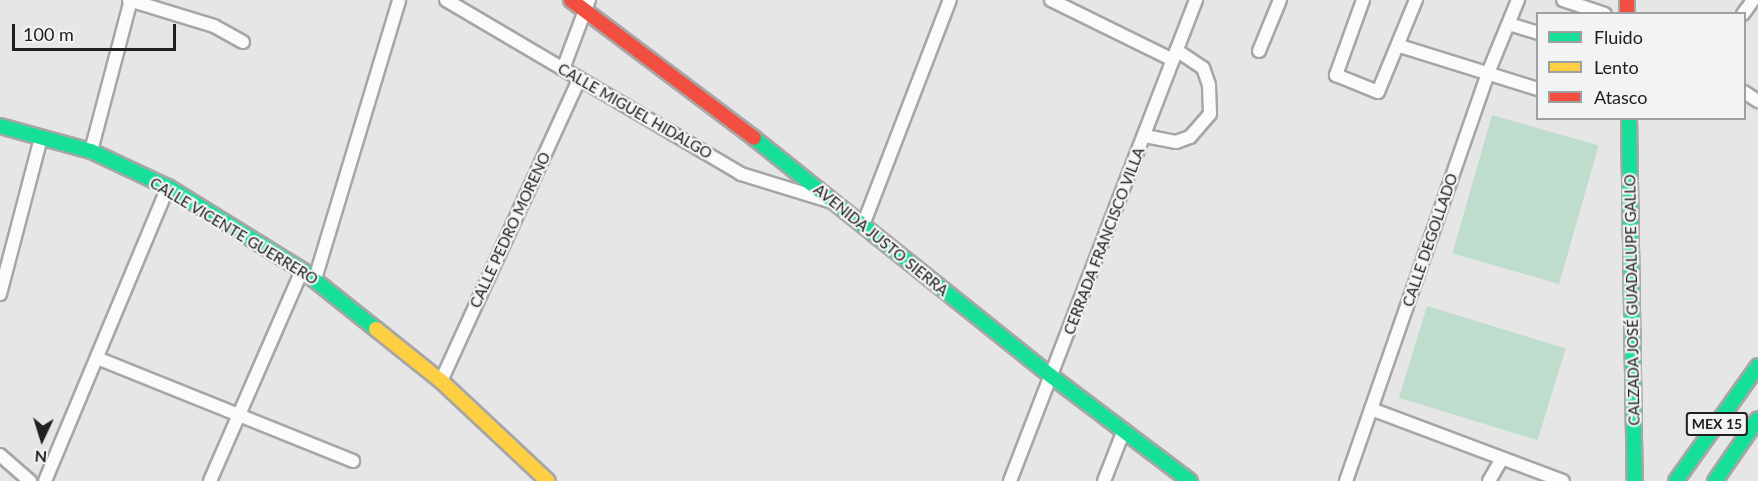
<!DOCTYPE html>
<html>
<head>
<meta charset="utf-8">
<style>
	body { margin:0 }
	#map { position:relative; width:1758px; height:481px; overflow:hidden; background:#e6e6e6; font-family:Lato,sans-serif }
	div>[style] { position:absolute }
	[style*='--x'] { left:calc(var(--x)*1px); top:calc(var(--y)*1px); width:calc(var(--w)*1px); rotate:calc(var(--a)*1deg) }
	.green>* { inset:0; background:#beddcc; transform-origin:0 0 }
	.roads { filter:drop-shadow(2px 0 #a6a6a6) drop-shadow(-2px 0 #a6a6a6) drop-shadow(0 2px #a6a6a6) drop-shadow(0 -2px #a6a6a6) }
	.street>* { height:12px; margin:-6px; padding:0 6px; transform-origin:6px; border-radius:6px; background:#fbfbfb }
	.fast>* { height:14px; margin:-7px; padding:0 7px; transform-origin:7px; border-radius:7px; background:#16e098 }
	.slow>* { height:14px; margin:-7px; padding:0 7px; transform-origin:7px; border-radius:7px; background:#ffcf43 }
	.jam>* { height:14px; margin:-7px; padding:0 7px; transform-origin:7px; border-radius:7px; background:#f24e42 }
	span { translate:-50% -50%; white-space:nowrap; text-align:center; line-height:1.15; -webkit-text-stroke:4.5px #f2f3f4; paint-order:stroke }
	.shield-label span { padding:2px 4px; background:#f2f3f4; border:2px solid; border-radius:4px; -webkit-text-stroke-width:0 }
	.shield-label { font-size:14px; color:#202021; font-weight:700 }
	.street-label { font-size:15px; color:#202021 }
	.legend { position:absolute; left:1536px; top:12px; width:210px; height:108px; box-sizing:border-box; background:#f2f3f4; border:2px solid #9e9fa0; margin:0; padding:8px 10px; list-style:none; font-size:18px; color:#202021 }
	.legend li { display:flex; align-items:center; gap:12px; height:30px }
	.legend b { width:30px; border:2px solid #9e9fa0 }
	.north { position:absolute; left:12px; top:409px; width:60px; height:60px; -webkit-text-stroke:4px #f2f3f4; paint-order:stroke; rotate:184deg; font-size:16px; font-weight:700; line-height:24px; text-align:center; color:#202021 }
	.north::after { content:''; display:block; margin:auto; width:21px; height:27px; background:#202021; clip-path:polygon(50% 0,100% 100%,50% 72%,0 100%) }
	.scale { position:absolute; left:12px; top:24px; width:164px; height:27px; box-sizing:border-box; border:3px solid #202021; border-top:0; padding-left:8px; font-size:18px; line-height:21px; white-space:nowrap; color:#202021; -webkit-text-stroke:4px #f2f3f4; paint-order:stroke }
</style>
</head>
<body>
<div id="map">
	<div class="green">
		<div style="left:1492px;top:115px;width:111px;height:144px;rotate:16deg"></div>
		<div style="left:1427px;top:306px;width:145px;height:96px;rotate:17deg"></div>
	</div>
	<div class="roads">
		<div class="street">
			<div style="--x:129;--y:0;--w:89;--a:17"></div>
			<div style="--x:214;--y:26;--w:33;--a:29"></div>
			<div style="--x:446;--y:0;--w:342;--a:30.5"></div>
			<div style="--x:741;--y:174;--w:92;--a:17.1"></div>
			<div style="--x:1051;--y:0;--w:136;--a:26.2"></div>
			<div style="--x:1363;--y:0;--w:80;--a:109.8"></div>
			<div style="--x:1336;--y:75;--w:45;--a:22"></div>
			<div style="--x:1378;--y:92;--w:100;--a:-67.6"></div>
			<div style="--x:1563;--y:0;--w:44;--a:18.4"></div>
			<div style="--x:1743;--y:14;--w:17;--a:-54"></div>
			<div style="--x:1509;--y:24;--w:30;--a:17"></div>
			<div style="--x:1400;--y:46;--w:145;--a:17.3"></div>
			<div style="--x:1259;--y:51;--w:55;--a:-67.6"></div>
			<div style="--x:563;--y:69;--w:74;--a:-69.4"></div>
			<div style="--x:1744;--y:92;--w:17;--a:33"></div>
			<div style="--x:1145;--y:136;--w:32;--a:11"></div>
			<div style="--x:1176;--y:142;--w:15;--a:-20"></div>
			<div style="--x:1190;--y:137;--w:30;--a:-49"></div>
			<div style="--x:1210;--y:114;--w:29;--a:-92"></div>
			<div style="--x:1209;--y:85;--w:18;--a:-109"></div>
			<div style="--x:1203;--y:68;--w:32;--a:-146"></div>
			<div style="--x:91;--y:151;--w:156;--a:-75.2"></div>
			<div style="--x:863;--y:225;--w:241;--a:-68.9"></div>
			<div style="--x:315;--y:279;--w:291;--a:-73.2"></div>
			<div style="--x:0;--y:294;--w:161;--a:-75.3"></div>
			<div style="--x:97;--y:358;--w:276;--a:21.9"></div>
			<div style="--x:441;--y:381;--w:332;--a:-65.4"></div>
			<div style="--x:1371;--y:409;--w:205;--a:20.6"></div>
			<div style="--x:0;--y:455;--w:40;--a:41"></div>
			<div style="--x:45;--y:481;--w:319;--a:-67.3"></div>
			<div style="--x:210;--y:481;--w:230;--a:-66.4"></div>
			<div style="--x:1010;--y:481;--w:516;--a:-68.86"></div>
			<div style="--x:1104;--y:481;--w:55;--a:-68.6"></div>
			<div style="--x:1346;--y:481;--w:432;--a:-70.8"></div>
			<div style="--x:1488;--y:73;--w:79;--a:-67.7"></div>
			<div style="--x:1489;--y:481;--w:24;--a:-60"></div>
		</div>
		<div class="fast">
			<div style="--x:1629;--y:118;--w:363;--a:89.1"></div>
			<div style="--x:0;--y:126;--w:94;--a:15.4"></div>
			<div style="--x:91;--y:151;--w:85;--a:25.1"></div>
			<div style="--x:168;--y:187;--w:158;--a:31.8"></div>
			<div style="--x:302;--y:270;--w:95;--a:38.6"></div>
			<div style="--x:754;--y:138;--w:381;--a:38.7"></div>
			<div style="--x:1051;--y:376;--w:174;--a:37.1"></div>
			<div style="--x:1676;--y:481;--w:141;--a:-54.5"></div>
			<div style="--x:1715;--y:481;--w:75;--a:-55.3"></div>
		</div>
		<div class="slow">
			<div style="--x:376;--y:329;--w:83;--a:38.7"></div>
			<div style="--x:441;--y:381;--w:146;--a:43.1"></div>
		</div>
		<div class="jam">
			<div style="--x:571;--y:0;--w:229;--a:37"></div>
			<div style="--x:1627;--y:0;--w:14;--a:90"></div>
		</div>
	</div>
	<div class="shield-label">
		<span style="left:1717px;top:424px">MEX 15</span>
	</div>
	<div class="street-label">
		<span style="left:635px;top:111px;rotate:30deg">CALLE MIGUEL HIDALGO</span>
		<span style="left:510px;top:230px;rotate:-65deg">CALLE PEDRO MORENO</span>
		<span style="left:234px;top:231px;rotate:31deg">CALLE VICENTE GUERRERO</span>
		<span style="left:881px;top:240px;rotate:39deg">AVENIDA JUSTO SIERRA</span>
		<span style="left:1430px;top:240px;rotate:-71deg">CALLE DEGOLLADO</span>
		<span style="left:1104px;top:241px;rotate:-69deg">CERRADA FRANCISCO VILLA</span>
		<span style="left:1632px;top:300px;rotate:-91deg">CALZADA JOSÉ GUADALUPE GALLO</span>
	</div>
	<ul class="legend">
	<li><b style="height:8px;background:#16e098"></b>Fluido</li>
	<li><b style="height:8px;background:#ffcf43"></b>Lento</li>
	<li><b style="height:8px;background:#f24e42"></b>Atasco</li>
	</ul>
	<div class="north">N</div>
	<div class="scale">100 m</div>
</div>
</body>
</html>
